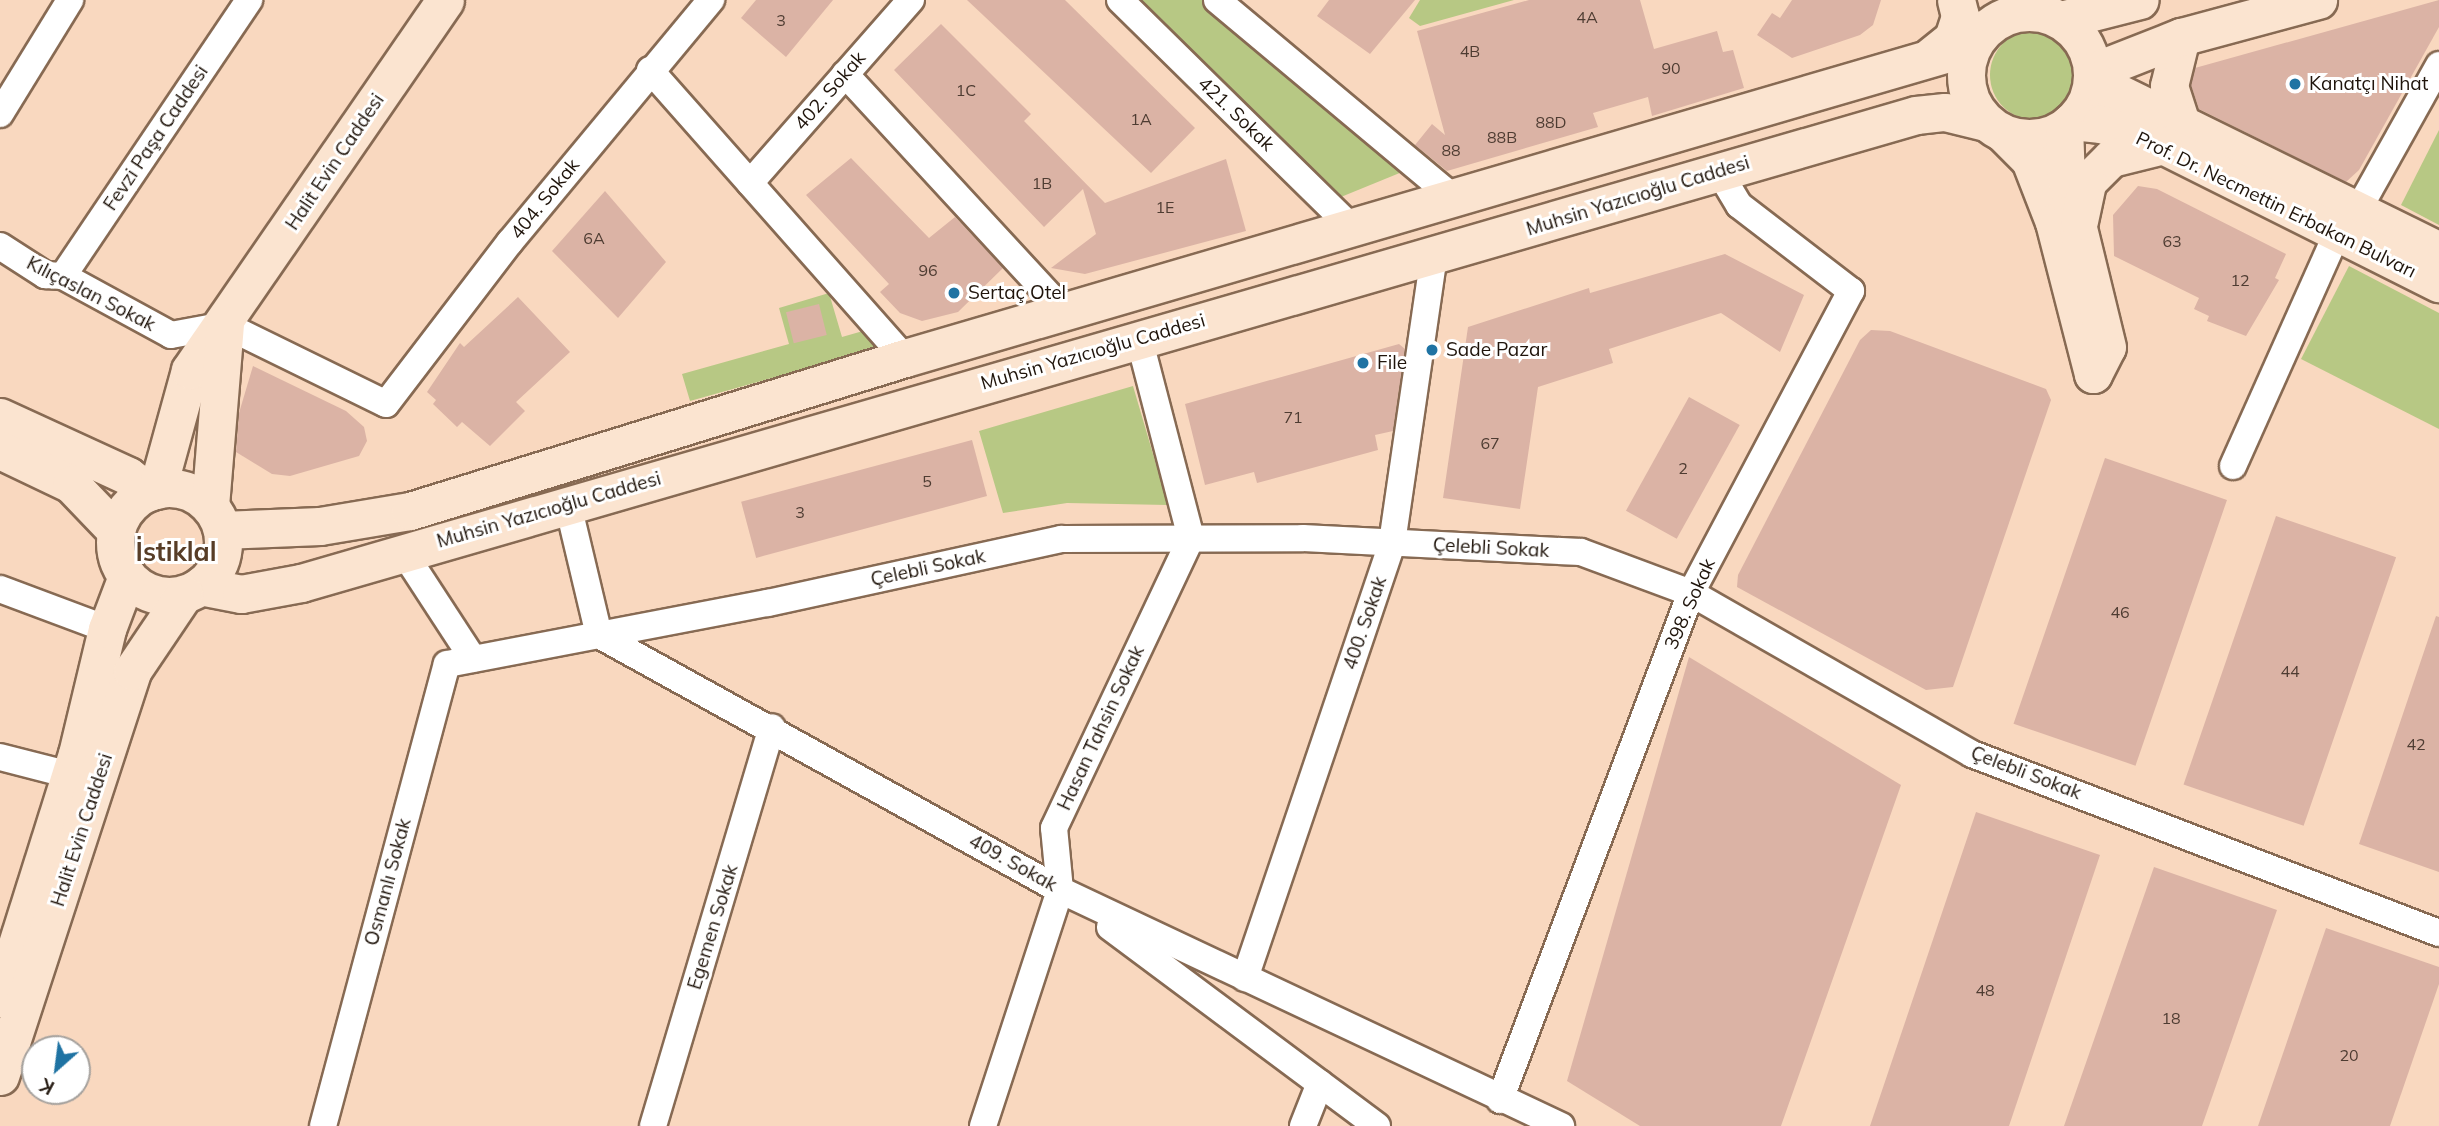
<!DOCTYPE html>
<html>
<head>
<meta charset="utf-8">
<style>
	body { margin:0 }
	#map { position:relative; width:2439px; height:1126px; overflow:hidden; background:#f9d8bf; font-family:Mulish,sans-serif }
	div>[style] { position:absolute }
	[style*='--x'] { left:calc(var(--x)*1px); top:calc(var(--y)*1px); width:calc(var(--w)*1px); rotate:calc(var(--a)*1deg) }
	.green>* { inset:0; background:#b7c884 }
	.round { border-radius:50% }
	.building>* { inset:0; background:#dbb3a5; transform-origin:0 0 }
	.roads { filter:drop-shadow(2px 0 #876a53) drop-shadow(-2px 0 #876a53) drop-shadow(0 2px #876a53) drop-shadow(0 -2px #876a53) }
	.street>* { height:26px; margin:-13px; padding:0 13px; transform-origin:13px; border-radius:13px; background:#fff }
	.secondary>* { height:37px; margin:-18.5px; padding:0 18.5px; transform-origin:18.5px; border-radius:18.5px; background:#fbe4d0 }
	.secondary>.ring { margin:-18.5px; padding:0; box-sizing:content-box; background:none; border:37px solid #fbe4d0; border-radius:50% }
	.dots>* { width:19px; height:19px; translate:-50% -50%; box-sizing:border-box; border:4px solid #fff; border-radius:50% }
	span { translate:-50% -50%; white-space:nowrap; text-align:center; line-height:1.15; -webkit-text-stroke:6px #fff; paint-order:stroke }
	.number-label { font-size:16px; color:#4e3c32 }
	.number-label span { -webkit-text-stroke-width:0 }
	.poi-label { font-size:19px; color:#1f140b }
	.left { translate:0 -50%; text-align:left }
	.street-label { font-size:19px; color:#1f140b }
	.district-label { font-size:26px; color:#573d27; font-weight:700 }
	.north { position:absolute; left:21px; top:1035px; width:70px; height:70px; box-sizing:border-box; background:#fff; border:2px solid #a5a19d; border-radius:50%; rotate:208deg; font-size:19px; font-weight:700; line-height:28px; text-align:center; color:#1f140b }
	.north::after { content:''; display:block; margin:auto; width:24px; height:32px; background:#1f73a3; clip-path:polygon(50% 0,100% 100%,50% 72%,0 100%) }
</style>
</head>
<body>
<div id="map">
	<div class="green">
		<div style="clip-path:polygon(1139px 0,1203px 0,1407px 170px,1336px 199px)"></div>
		<div style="clip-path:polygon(1420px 0,1514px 0,1420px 26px,1409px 18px)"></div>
		<div class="round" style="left:1990px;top:30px;width:90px;height:90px"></div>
		<div style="clip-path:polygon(2439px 130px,2439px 225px,2401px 205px)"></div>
		<div style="clip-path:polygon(2349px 266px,2439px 313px,2439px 429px,2301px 359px)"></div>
		<div style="clip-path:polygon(829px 293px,842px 337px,870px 329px,877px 340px,872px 350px,690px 401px,682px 374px,789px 344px,779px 308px)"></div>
		<div style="clip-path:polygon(1133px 386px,1168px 505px,1067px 503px,1003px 513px,979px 431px)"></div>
	</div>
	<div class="building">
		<div style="clip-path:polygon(756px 0,833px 0,786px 57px,741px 18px)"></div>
		<div style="clip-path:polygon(967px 0,1065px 0,1195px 128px,1151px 173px)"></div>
		<div style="clip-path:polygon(1329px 0,1415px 0,1370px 54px,1317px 16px)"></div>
		<div style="clip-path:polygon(1529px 0,1640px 0,1654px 49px,1717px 31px,1723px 52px,1733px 50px,1744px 88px,1652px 116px,1648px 97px,1593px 113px,1598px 127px,1447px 171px,1415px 145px,1432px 124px,1445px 135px,1417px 31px)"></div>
		<div style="clip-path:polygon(1792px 0,1881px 0,1873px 25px,1860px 35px,1792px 58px,1757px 35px,1772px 13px,1780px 18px)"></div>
		<div style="clip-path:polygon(2439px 0,2439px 27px,2359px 170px,2346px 182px,2199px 109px,2191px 85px,2195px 68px)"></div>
		<div style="clip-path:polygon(941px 24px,1031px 114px,1024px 121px,1105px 203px,1226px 159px,1246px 231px,1085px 274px,1051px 268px,1096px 234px,1083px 189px,1044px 227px,894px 70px)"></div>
		<div style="clip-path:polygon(851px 158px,929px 238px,955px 217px,1003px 268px,958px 312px,922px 321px,900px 313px,880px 292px,889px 284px,806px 195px)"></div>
		<div style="clip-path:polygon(2138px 186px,2157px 189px,2286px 254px,2275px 278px,2279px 280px,2246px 336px,2207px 321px,2209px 316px,2194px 309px,2199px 298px,2114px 256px,2113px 215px)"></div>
		<div style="clip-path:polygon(605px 191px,666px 262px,618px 318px,552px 251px)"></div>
		<div style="clip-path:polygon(1725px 254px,1804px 295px,1780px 352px,1721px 313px,1609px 349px,1613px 363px,1538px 387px,1520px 509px,1443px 498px,1468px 327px,1589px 288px,1590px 293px)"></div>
		<div style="clip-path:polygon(518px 297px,570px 352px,516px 402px,525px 411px,490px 446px,462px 422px,457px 427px,433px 404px,436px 400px,427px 392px,460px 343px,464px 347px)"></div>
		<div style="left:819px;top:304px;width:32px;height:34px;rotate:76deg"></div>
		<div style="clip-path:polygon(1871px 330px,1890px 331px,2046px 389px,2051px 400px,1953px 687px,1926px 690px,1737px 587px,1738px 575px,1860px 340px)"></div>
		<div style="clip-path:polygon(1399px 344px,1405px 349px,1393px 431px,1375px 435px,1378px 450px,1257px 483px,1254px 472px,1205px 485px,1185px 404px)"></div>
		<div style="clip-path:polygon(253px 366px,346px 411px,364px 427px,367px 441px,359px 456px,290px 476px,272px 474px,236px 452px,239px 413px)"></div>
		<div style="left:1689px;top:397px;width:58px;height:130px;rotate:29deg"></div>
		<div style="left:972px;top:440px;width:58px;height:239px;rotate:75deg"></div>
		<div style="left:2105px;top:458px;width:129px;height:281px;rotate:19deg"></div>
		<div style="left:2276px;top:516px;width:127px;height:284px;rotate:19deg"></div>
		<div style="clip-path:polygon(2436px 616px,2439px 617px,2439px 872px,2359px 844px)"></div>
		<div style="clip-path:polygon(1689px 657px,1901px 785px,1781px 1126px,1640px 1126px,1567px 1081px)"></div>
		<div style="clip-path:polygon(1976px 812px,2100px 855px,2009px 1126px,1870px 1126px)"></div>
		<div style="clip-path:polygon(2154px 867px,2277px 910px,2202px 1126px,2064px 1126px)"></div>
		<div style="clip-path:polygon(2326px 928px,2439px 967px,2439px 984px,2390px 1126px,2258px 1126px)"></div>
	</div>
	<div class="roads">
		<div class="street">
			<div style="--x:1120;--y:0;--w:325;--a:44.5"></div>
			<div style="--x:1217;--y:0;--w:309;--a:39.9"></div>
			<div style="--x:650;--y:70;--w:385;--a:48.5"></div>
			<div style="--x:845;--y:74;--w:324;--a:47.3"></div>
			<div style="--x:0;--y:114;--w:134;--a:-58.4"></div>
			<div style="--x:750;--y:183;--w:244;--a:-48.7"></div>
			<div style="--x:2358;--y:210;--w:166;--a:-60.8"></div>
			<div style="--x:0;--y:246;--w:54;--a:32.8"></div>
			<div style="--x:45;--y:275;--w:18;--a:3"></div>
			<div style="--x:63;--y:276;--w:123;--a:28.6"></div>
			<div style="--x:171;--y:335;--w:55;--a:-10.5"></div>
			<div style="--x:225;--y:325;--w:179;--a:26.1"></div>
			<div style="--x:386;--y:404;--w:204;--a:-52.6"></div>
			<div style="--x:510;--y:242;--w:315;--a:-50.3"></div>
			<div style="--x:63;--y:276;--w:333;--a:-56"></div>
			<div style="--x:2233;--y:466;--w:255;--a:-65.9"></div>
			<div style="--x:568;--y:505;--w:134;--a:76.6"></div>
			<div style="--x:599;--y:635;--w:527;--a:28.95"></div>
			<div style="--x:1060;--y:890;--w:554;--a:25.22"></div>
			<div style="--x:404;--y:553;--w:126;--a:56.9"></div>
			<div style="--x:0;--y:589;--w:114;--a:20.5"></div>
			<div style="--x:0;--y:757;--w:72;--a:14.4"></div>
			<div style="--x:1110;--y:927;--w:333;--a:36.7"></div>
			<div style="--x:1245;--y:978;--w:459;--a:-71.3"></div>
			<div style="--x:1392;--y:543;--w:290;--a:-81.7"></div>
			<div style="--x:1500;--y:1100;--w:542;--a:-69.36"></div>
			<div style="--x:1691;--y:593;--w:342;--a:-62.1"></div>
			<div style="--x:1851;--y:291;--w:141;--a:-142.5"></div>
			<div style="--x:1739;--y:205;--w:39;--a:-121"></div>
			<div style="--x:323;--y:1126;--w:478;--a:-75"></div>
			<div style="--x:447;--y:664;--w:327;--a:-10.8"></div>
			<div style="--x:768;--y:603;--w:300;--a:-12.3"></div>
			<div style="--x:1061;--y:539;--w:242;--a:-0.2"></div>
			<div style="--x:1303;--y:538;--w:278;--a:2.9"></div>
			<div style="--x:1581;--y:552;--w:117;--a:20.4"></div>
			<div style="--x:1691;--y:593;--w:324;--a:29.8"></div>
			<div style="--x:1972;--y:754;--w:500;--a:20.97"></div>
			<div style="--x:653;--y:1126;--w:416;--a:-73.4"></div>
			<div style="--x:983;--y:1126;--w:248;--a:-71.9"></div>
			<div style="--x:1060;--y:890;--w:62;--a:-95.5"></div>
			<div style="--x:1054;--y:828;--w:321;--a:-64.7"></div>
			<div style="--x:1191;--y:538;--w:206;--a:-104.6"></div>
			<div style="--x:1303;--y:1126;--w:46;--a:-68.4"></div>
		</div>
		<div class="secondary">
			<div class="ring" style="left:1966px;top:12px;width:89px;height:89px"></div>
			<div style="--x:2061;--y:20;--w:81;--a:-14.2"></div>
			<div style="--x:2181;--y:37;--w:50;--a:103.8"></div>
			<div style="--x:2169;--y:86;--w:38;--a:72"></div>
			<div style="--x:1931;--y:56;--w:28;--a:-39"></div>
			<div style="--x:1953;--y:38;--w:23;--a:-72"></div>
			<div style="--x:1960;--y:16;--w:16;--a:-104"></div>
			<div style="--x:2092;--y:72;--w:96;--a:-21.5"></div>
			<div style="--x:2181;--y:37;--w:142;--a:-15.1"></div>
			<div style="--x:2092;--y:80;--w:387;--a:26.2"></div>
			<div style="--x:2072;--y:121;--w:29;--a:6"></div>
			<div style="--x:2101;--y:124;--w:65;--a:18.7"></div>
			<div style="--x:2163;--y:145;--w:309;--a:26.6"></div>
			<div style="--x:2003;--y:133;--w:38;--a:45"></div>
			<div style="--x:2030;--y:160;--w:66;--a:68.8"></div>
			<div style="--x:2054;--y:222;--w:157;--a:75.6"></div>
			<div style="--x:2093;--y:374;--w:30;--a:-63"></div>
			<div style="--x:2107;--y:347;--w:173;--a:-103.7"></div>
			<div style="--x:2066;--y:179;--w:51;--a:-92.2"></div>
			<div style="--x:2079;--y:221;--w:40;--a:-78"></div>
			<div style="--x:2087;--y:182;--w:34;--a:-45"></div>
			<div style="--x:2111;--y:158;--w:54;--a:-14"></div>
			<div style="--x:0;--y:417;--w:141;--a:24.7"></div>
			<div style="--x:128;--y:476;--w:27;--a:36"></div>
			<div style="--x:0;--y:450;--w:79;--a:25.6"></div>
			<div style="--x:71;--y:484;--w:65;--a:46.2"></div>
			<div class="ring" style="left:115px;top:488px;width:71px;height:71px"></div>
			<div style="--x:157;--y:490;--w:124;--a:-74.6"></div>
			<div style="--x:190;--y:370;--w:449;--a:-55.4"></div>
			<div style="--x:210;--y:506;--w:182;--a:-85.3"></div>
			<div style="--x:222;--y:530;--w:98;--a:-2.3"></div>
			<div style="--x:320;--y:526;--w:91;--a:-9.5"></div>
			<div style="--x:410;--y:511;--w:518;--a:-17.18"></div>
			<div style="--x:905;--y:358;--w:1112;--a:-16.3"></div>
			<div style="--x:200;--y:586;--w:42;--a:11"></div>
			<div style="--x:241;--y:594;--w:61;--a:-10.4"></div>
			<div style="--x:301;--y:583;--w:1681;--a:-16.16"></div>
			<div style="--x:1916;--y:115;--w:29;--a:-6"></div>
			<div style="--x:1945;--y:112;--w:42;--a:13.7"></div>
			<div style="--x:0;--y:998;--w:256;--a:-72.5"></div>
			<div style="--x:77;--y:754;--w:129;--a:-76.5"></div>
			<div style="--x:107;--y:629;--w:57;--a:-69.3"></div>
			<div style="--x:0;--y:1076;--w:426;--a:-71.9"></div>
			<div style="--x:132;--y:671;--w:93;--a:-56"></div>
		</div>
	</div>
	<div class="dots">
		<div style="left:2295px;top:84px;background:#1f73a3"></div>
		<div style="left:954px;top:293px;background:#1f73a3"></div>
		<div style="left:1432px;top:350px;background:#1f73a3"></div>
		<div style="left:1363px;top:363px;background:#1f73a3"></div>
	</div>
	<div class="number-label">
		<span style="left:1587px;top:17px">4A</span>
		<span style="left:781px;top:20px">3</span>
		<span style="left:1470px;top:51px">4B</span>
		<span style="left:1671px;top:68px">90</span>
		<span style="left:966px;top:90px">1C</span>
		<span style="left:1141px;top:119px">1A</span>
		<span style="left:1551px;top:122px">88D</span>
		<span style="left:1502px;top:137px">88B</span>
		<span style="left:1451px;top:150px">88</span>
		<span style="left:1042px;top:183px">1B</span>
		<span style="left:1165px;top:207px">1E</span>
		<span style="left:594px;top:238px">6A</span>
		<span style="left:2172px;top:241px">63</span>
		<span style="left:928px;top:270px">96</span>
		<span style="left:2240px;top:280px">12</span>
		<span style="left:1293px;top:417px">71</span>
		<span style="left:1490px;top:443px">67</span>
		<span style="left:1683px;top:468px">2</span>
		<span style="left:927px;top:481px">5</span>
		<span style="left:800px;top:512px">3</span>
		<span style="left:2120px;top:612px">46</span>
		<span style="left:2290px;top:671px">44</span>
		<span style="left:2416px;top:744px">42</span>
		<span style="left:1985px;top:990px">48</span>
		<span style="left:2171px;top:1018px">18</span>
		<span style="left:2349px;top:1055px">20</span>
	</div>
	<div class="poi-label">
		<span class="left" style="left:2309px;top:84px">Kanatçı Nihat</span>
		<span class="left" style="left:968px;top:293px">Sertaç Otel</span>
		<span class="left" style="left:1446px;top:350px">Sade Pazar</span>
		<span class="left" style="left:1377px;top:363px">File</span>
	</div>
	<div class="street-label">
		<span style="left:830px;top:91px;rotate:-49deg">402. Sokak</span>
		<span style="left:1236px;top:114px;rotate:44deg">421. Sokak</span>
		<span style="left:156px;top:138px;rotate:-56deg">Fevzi Paşa Caddesi</span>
		<span style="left:335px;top:162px;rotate:-56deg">Halit Evin Caddesi</span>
		<span style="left:1638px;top:196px;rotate:-17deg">Muhsin Yazıcıoğlu Caddesi</span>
		<span style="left:545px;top:199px;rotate:-51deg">404. Sokak</span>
		<span style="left:2276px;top:205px;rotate:26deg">Prof. Dr. Necmettin Erbakan Bulvarı</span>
		<span style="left:91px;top:294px;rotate:27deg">Kılıçaslan Sokak</span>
		<span style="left:1093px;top:352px;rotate:-16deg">Muhsin Yazıcıoğlu Caddesi</span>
		<span style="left:549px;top:510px;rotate:-16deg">Muhsin Yazıcıoğlu Caddesi</span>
		<span style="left:1491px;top:548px;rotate:3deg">Çelebli Sokak</span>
		<span style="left:928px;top:568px;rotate:-12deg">Çelebli Sokak</span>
		<span style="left:1690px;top:604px;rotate:-66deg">398. Sokak</span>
		<span style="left:1365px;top:623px;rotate:-71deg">400. Sokak</span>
		<span style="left:1101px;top:728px;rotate:-65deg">Hasan Tahsin Sokak</span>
		<span style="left:2026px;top:773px;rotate:21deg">Çelebli Sokak</span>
		<span style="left:82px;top:830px;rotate:-72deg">Halit Evin Caddesi</span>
		<span style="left:1013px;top:863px;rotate:29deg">409. Sokak</span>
		<span style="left:388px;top:882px;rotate:-75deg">Osmanlı Sokak</span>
		<span style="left:713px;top:927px;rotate:-73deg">Egemen Sokak</span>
	</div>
	<div class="district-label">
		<span style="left:176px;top:552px">İstiklal</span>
	</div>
	<div class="north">K</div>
</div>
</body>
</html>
